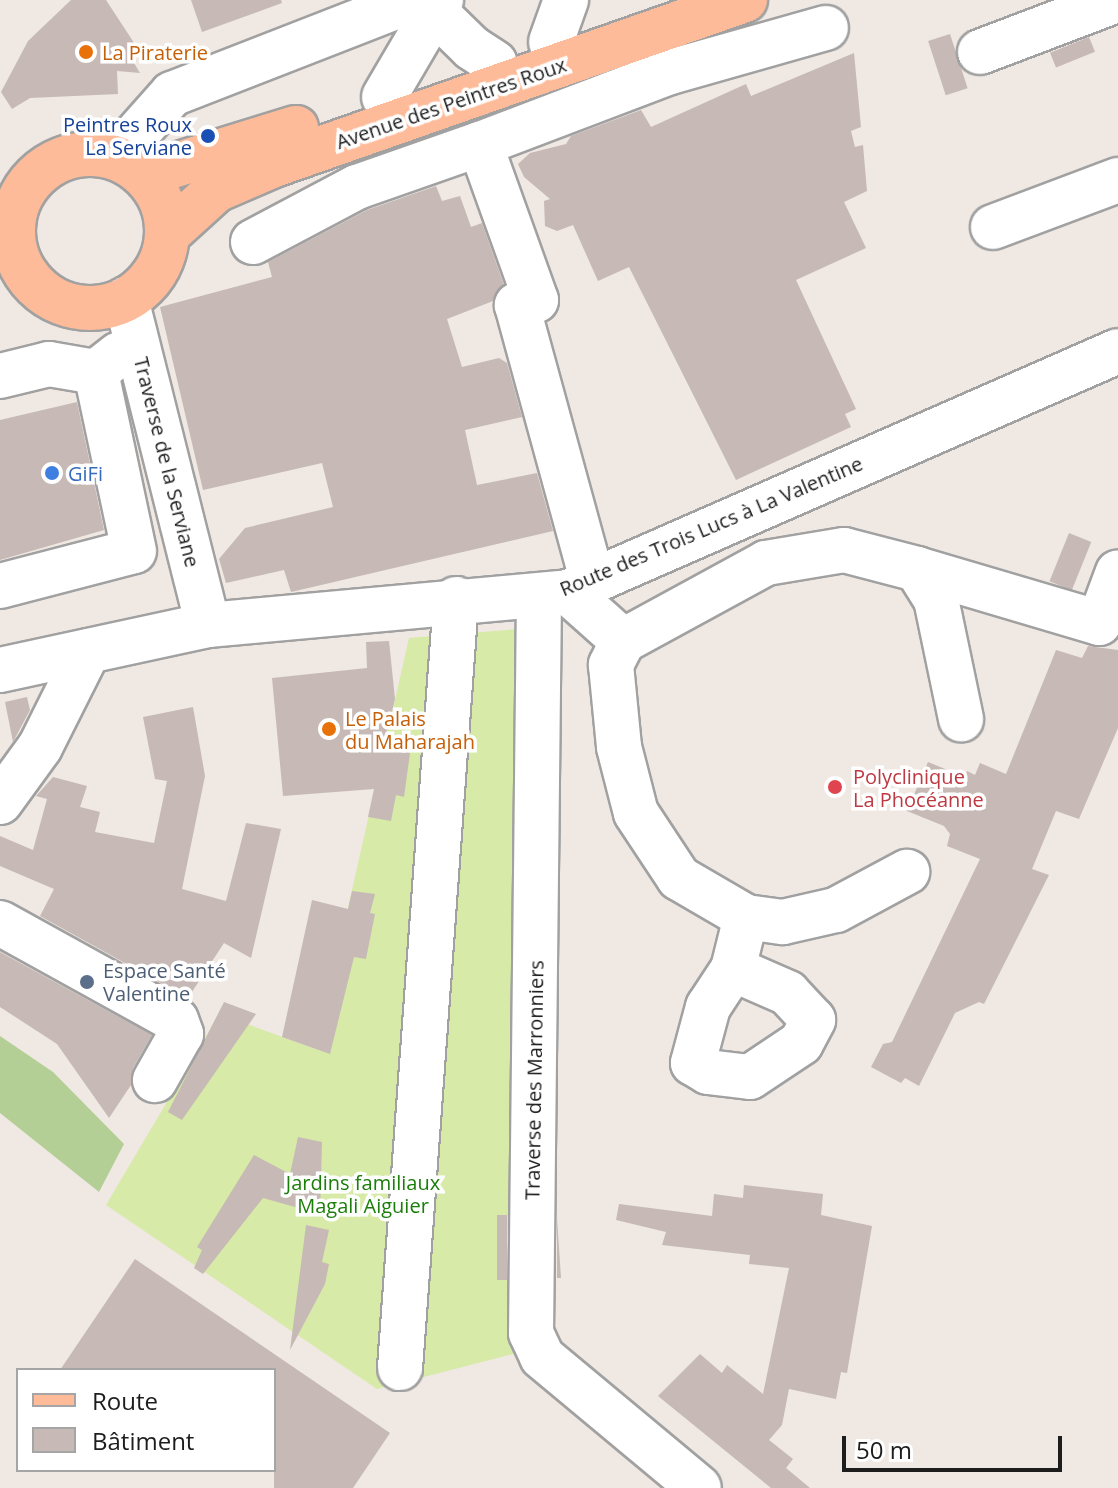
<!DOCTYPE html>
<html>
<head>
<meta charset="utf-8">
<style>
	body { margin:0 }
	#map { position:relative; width:1118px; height:1488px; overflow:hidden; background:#efe8e3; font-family:"Open Sans",sans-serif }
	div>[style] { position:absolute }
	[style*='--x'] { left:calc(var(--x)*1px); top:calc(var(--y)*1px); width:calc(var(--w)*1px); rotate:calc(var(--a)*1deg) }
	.grass>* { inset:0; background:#d7eaa7 }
	.forest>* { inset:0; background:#b4cf96 }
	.building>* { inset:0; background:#c6b9b6; transform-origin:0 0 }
	.roads { filter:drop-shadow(2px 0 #a1a1a1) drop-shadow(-2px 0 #a1a1a1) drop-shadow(0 2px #a1a1a1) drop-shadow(0 -2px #a1a1a1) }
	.minor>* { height:44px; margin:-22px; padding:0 22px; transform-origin:22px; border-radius:22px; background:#fff }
	.major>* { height:44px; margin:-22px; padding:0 22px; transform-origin:22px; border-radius:22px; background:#febb99 }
	.major>.ring { margin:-22px; padding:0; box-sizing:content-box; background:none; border:44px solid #febb99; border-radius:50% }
	.dots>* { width:22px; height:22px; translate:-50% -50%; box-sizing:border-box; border:4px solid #fff; border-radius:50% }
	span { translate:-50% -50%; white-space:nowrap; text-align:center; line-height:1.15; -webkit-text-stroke:7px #fff; paint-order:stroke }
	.food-label { font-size:20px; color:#c56008 }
	.left { translate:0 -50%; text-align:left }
	.street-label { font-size:20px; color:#1d1d1d }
	.transit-label { font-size:20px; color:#164399 }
	.right { translate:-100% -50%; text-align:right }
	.shop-label { font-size:20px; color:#366cbe }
	.health-label { font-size:20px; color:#be3a42 }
	.service-label { font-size:20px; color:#4e5e75 }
	.park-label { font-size:20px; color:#1a7e09 }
	.legend { position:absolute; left:16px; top:1368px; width:260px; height:104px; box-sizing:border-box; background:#fff; border:2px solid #a5a5a5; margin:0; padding:10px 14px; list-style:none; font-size:24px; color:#1d1d1d }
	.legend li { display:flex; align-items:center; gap:16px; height:40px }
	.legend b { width:40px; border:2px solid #a5a5a5 }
	.scale { position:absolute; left:842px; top:1436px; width:220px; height:36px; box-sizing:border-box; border:4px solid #1d1d1d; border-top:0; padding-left:10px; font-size:24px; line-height:28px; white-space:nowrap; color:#1d1d1d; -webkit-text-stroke:6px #fff; paint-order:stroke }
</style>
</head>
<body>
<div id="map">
	<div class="grass">
		<div style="clip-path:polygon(530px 628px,525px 1351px,377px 1389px,106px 1205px,219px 1014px,316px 1049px,409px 638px)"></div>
	</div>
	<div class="forest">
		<div style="clip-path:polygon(0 1036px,53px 1072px,124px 1144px,99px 1192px,0 1113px)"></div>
	</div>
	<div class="building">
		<div style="clip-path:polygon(71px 0,106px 0,140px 52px,131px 58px,140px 73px,117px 71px,118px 94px,30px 98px,12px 109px,1px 92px,28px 41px)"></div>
		<div style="clip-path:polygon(191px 0,281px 0,282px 3px,202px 32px)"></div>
		<div style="left:950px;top:34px;width:57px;height:23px;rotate:72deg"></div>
		<div style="left:1089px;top:37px;width:16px;height:42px;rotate:68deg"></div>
		<div style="clip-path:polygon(854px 53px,861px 127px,851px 131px,855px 147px,863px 145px,867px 191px,844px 202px,866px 248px,796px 280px,856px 409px,845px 414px,851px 427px,736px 480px,629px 267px,598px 281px,573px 225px,557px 231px,545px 226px,544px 201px,550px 199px,524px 177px,518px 164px,530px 153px,566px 144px,571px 136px,641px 110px,651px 127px,746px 84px,751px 96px)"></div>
		<div style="clip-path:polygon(436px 186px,442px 201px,460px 196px,471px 227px,482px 223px,504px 285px,493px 301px,447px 319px,462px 367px,499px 358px,507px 363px,522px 417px,465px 430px,477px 485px,537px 473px,553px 531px,291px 592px,284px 570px,226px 583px,219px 559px,245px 528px,333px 507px,322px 463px,203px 490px,160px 307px,272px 277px,268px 262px,367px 210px)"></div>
		<div style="clip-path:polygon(77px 402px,104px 530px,0 560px,0 420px)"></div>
		<div style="left:1069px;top:533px;width:24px;height:52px;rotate:22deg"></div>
		<div style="clip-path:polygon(389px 641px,395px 699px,384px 745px,410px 753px,404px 797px,396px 795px,391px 821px,368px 817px,374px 789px,283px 796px,272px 678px,367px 668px,366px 642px)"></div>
		<div style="clip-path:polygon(1088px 646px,1118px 650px,1118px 728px,1079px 819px,1056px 811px,1032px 869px,1049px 875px,984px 1004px,979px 1002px,955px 1013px,919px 1086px,905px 1078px,901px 1083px,871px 1067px,883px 1044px,892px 1042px,980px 859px,947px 846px,950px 834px,944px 826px,907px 811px,928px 762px,965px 777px,967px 771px,975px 775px,980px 763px,1006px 774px,1056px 650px,1082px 658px)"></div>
		<div style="clip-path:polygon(27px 697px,30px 710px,13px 742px,5px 702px)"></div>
		<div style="clip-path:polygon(193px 707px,205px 776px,182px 889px,226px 901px,246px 823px,281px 829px,251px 958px,224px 943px,188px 998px,40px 916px,54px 889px,0 866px,0 836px,33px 850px,47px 799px,36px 796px,53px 777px,87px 786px,80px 807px,100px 812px,95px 832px,154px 843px,167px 781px,155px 779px,143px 717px)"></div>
		<div style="clip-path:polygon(352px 891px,375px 894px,370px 913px,375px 914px,366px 959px,354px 957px,330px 1054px,282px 1037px,312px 900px,348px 909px)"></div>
		<div style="clip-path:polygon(0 952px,152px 1035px,133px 1068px,131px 1085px,109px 1118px,57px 1044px,0 1007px)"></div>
		<div style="clip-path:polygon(224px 1002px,256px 1014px,182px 1120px,168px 1112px)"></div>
		<div style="clip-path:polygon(298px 1137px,322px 1142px,320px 1214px,263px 1198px,203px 1274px,194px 1268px,202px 1250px,197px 1247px,254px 1155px,290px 1174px)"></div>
		<div style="clip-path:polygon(744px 1185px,823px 1194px,821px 1215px,872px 1226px,847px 1373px,841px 1372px,836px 1399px,789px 1389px,782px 1425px,769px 1440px,793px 1459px,786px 1468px,810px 1488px,771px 1488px,658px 1396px,700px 1354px,722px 1373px,727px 1365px,763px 1394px,789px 1268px,749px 1264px,750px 1255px,662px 1245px,666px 1232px,616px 1220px,619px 1204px,712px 1216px,714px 1194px,743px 1198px)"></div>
		<div style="left:507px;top:1215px;width:65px;height:10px;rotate:90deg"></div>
		<div style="clip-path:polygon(557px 1218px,561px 1278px,557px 1278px)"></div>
		<div style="clip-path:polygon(306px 1225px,329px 1230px,322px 1262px,329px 1264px,325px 1284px,290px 1350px)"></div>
		<div style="clip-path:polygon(135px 1259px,390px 1433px,353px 1488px,274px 1488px,274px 1370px,60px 1370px)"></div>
	</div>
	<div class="roads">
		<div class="minor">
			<div style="--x:551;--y:42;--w:45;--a:-70.3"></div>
			<div style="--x:980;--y:52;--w:147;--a:-20.8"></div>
			<div style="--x:384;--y:97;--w:113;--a:-59.6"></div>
			<div style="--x:480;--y:144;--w:203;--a:-20.8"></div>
			<div style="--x:670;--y:72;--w:162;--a:-15.8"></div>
			<div style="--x:117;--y:156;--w:83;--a:-48.4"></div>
			<div style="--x:172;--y:94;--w:250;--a:-21.3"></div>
			<div style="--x:405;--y:3;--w:30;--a:15"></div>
			<div style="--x:434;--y:11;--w:53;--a:44.2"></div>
			<div style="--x:472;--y:48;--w:27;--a:33"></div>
			<div style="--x:993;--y:227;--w:134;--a:-20.6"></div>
			<div style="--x:253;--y:242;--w:118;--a:-27.9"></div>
			<div style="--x:357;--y:187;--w:130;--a:-19.3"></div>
			<div style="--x:480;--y:144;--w:166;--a:70.3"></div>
			<div style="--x:536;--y:300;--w:20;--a:165"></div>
			<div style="--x:517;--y:305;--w:285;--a:74.7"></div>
			<div style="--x:126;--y:299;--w:336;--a:75.9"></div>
			<div style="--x:0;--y:376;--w:50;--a:-13.8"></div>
			<div style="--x:49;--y:364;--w:48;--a:9.7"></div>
			<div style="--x:96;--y:372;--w:28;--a:-38"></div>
			<div style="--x:917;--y:569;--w:190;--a:16.5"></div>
			<div style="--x:1099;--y:623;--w:54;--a:-69.6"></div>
			<div style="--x:0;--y:586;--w:138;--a:-14.6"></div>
			<div style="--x:134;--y:551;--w:183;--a:-102"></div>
			<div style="--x:568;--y:592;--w:74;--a:41.7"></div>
			<div style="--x:623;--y:641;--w:27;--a:117"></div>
			<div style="--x:611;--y:665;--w:82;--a:84.4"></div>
			<div style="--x:619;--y:747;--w:68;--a:75.6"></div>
			<div style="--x:636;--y:813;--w:78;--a:56.5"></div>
			<div style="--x:679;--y:878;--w:78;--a:30.2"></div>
			<div style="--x:746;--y:917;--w:37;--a:8"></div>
			<div style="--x:783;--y:922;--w:54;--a:-12.8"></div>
			<div style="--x:836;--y:910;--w:81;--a:-28.2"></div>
			<div style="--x:539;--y:596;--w:737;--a:90.62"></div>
			<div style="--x:531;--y:1333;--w:26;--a:65"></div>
			<div style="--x:542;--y:1357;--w:204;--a:39.8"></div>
			<div style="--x:623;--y:641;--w:163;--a:-28.6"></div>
			<div style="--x:766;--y:563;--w:79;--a:-9.5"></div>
			<div style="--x:844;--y:550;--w:75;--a:14.6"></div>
			<div style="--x:917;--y:569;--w:36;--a:58"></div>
			<div style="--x:936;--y:599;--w:123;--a:78.2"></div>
			<div style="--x:0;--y:670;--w:213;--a:-12.2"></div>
			<div style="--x:208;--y:625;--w:362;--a:-5.2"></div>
			<div style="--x:568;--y:592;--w:600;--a:-23.66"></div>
			<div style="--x:0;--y:802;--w:68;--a:-54"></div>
			<div style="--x:40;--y:747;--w:107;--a:-63.4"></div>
			<div style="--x:0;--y:923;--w:201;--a:28.9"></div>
			<div style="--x:176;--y:1020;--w:15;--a:70"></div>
			<div style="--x:181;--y:1034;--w:53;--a:119.5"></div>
			<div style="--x:733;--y:969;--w:45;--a:123.3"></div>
			<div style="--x:708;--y:1007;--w:58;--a:105"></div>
			<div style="--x:693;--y:1063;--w:17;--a:31"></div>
			<div style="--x:708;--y:1072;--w:42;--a:6.8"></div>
			<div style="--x:750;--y:1077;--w:61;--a:-33.7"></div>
			<div style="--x:801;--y:1043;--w:26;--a:-62"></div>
			<div style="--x:813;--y:1020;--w:37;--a:-133"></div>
			<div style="--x:788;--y:993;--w:60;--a:-156.4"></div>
			<div style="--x:733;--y:969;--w:54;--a:-76"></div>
			<div style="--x:400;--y:1368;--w:771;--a:-85.83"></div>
		</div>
		<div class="major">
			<div class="ring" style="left:13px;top:154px;width:110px;height:110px"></div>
			<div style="--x:133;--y:165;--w:36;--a:3"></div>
			<div style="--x:169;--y:167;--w:133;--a:-17.1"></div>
			<div style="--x:171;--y:231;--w:61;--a:-42.3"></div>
			<div style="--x:216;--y:190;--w:63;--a:-23.3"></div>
			<div style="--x:274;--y:165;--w:499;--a:-19.3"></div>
		</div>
	</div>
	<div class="dots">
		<div style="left:86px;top:52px;background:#e8710a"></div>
		<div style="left:208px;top:136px;background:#1a4fb4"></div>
		<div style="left:52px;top:473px;background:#3f7fe0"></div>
		<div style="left:329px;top:729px;background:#e8710a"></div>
		<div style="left:835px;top:787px;background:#e0444e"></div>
		<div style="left:87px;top:982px;background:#5c6f8a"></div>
	</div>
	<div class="food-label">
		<span class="left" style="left:102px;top:52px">La Piraterie</span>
		<span class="left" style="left:345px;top:730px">Le Palais<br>du Maharajah</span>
	</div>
	<div class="street-label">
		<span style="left:451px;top:103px;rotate:-19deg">Avenue des Peintres Roux</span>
		<span style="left:167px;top:462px;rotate:76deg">Traverse de la Serviane</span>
		<span style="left:711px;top:526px;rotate:-23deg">Route des Trois Lucs à La Valentine</span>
		<span style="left:534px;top:1080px;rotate:-89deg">Traverse des Marronniers</span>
	</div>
	<div class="transit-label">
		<span class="right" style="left:192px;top:136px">Peintres Roux<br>La Serviane</span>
	</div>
	<div class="shop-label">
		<span class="left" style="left:68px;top:473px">GiFi</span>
	</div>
	<div class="health-label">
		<span class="left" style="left:853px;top:788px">Polyclinique<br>La Phocéanne</span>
	</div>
	<div class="service-label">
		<span class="left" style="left:103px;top:982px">Espace Santé<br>Valentine</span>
	</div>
	<div class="park-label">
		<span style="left:363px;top:1194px">Jardins familiaux<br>Magali Aiguier</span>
	</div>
	<ul class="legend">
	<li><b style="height:10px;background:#febb99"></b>Route</li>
	<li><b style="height:22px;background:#c6b9b6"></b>Bâtiment</li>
	</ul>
	<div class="scale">50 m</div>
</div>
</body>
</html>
